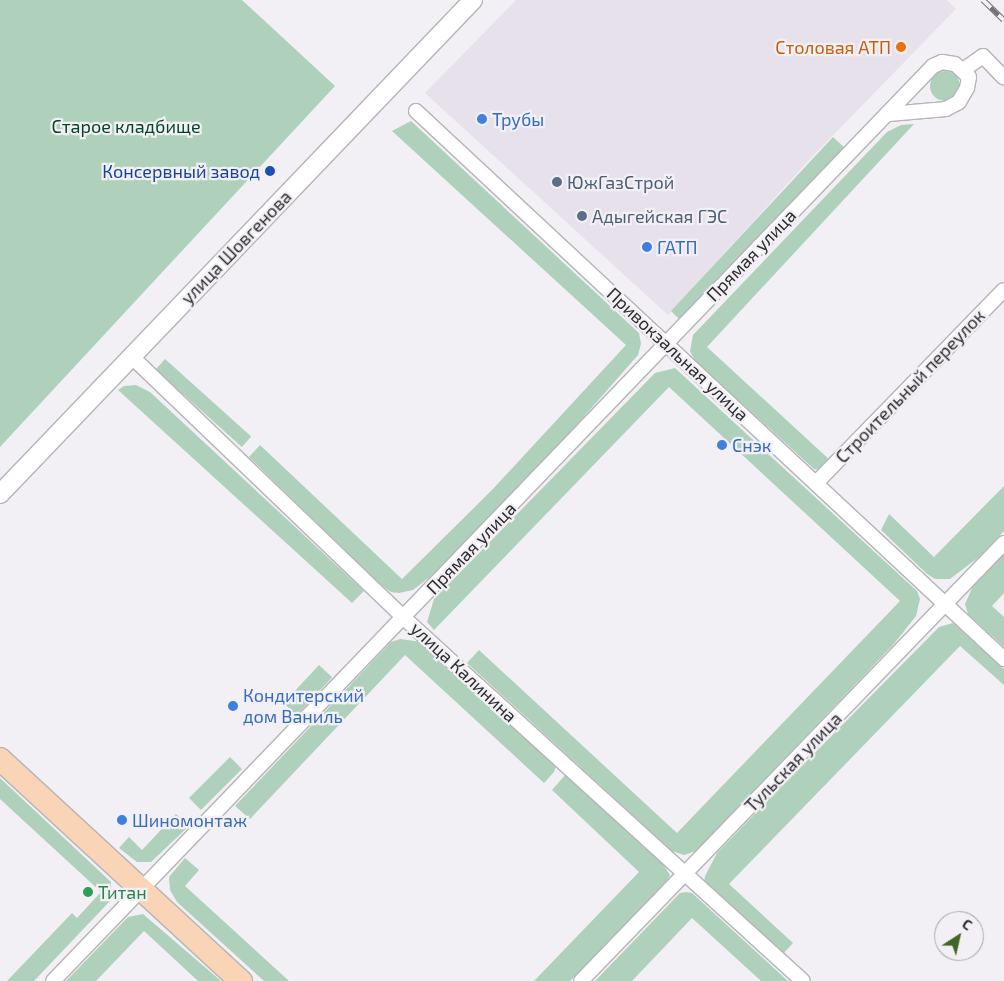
<!DOCTYPE html>
<html>
<head>
<meta charset="utf-8">
<style>
	body { margin:0 }
	#map { position:relative; width:1004px; height:981px; overflow:hidden; background:#f2f0f4; font-family:"Exo 2",sans-serif }
	div>[style] { position:absolute }
	[style*='--x'] { left:calc(var(--x)*1px); top:calc(var(--y)*1px); width:calc(var(--w)*1px); rotate:calc(var(--a)*1deg) }
	.built>* { inset:0; background:#e7e1ec }
	.green>* { inset:0; background:#afd1bb; transform-origin:0 0 }
	.round { border-radius:50% }
	.roads { filter:drop-shadow(1px 0 #b6b4b7) drop-shadow(-1px 0 #b6b4b7) drop-shadow(0 1px #b6b4b7) drop-shadow(0 -1px #b6b4b7) }
	.minor>* { height:14px; margin:-7px; padding:0 7px; transform-origin:7px; border-radius:7px; background:#fff }
	.tertiary>* { height:18px; margin:-9px; padding:0 9px; transform-origin:9px; border-radius:9px; background:#fff }
	.primary>* { height:22px; margin:-11px; padding:0 11px; transform-origin:11px; border-radius:11px; background:#f9d4b6 }
	.rail>* { height:5.5px; margin-top:-2.75px; transform-origin:0; background:repeating-linear-gradient(90deg,#f2f0f4 0 11px,#737174 0 22px); box-sizing:border-box; border-block:1px solid #737174 }
	.dots>* { width:14px; height:14px; translate:-50% -50%; box-sizing:border-box; border:2px solid #f2f0f4; border-radius:50% }
	span { translate:-50% -50%; white-space:nowrap; text-align:center; line-height:1.15; -webkit-text-stroke:4.5px #f2f0f4; paint-order:stroke }
	.food-label { font-size:18px; color:#c56008 }
	.right { translate:-100% -50%; text-align:right }
	.shop-label { font-size:18px; color:#366cbe }
	.left { translate:0 -50%; text-align:left }
	.park-label { font-size:18px; color:#054427 }
	.transit-label { font-size:18px; color:#164399 }
	.service-label { font-size:18px; color:#4e5e75 }
	.street-label { font-size:18px; color:#2d2c2e }
	.leisure-label { font-size:18px; color:#27864d }
	.north { position:absolute; left:934px; top:911px; width:50px; height:50px; box-sizing:border-box; background:#f2f0f4; border:1px solid #a3a2a5; border-radius:50%; rotate:35deg; font-size:14px; font-weight:700; line-height:20px; text-align:center; color:#2d2c2e }
	.north::after { content:''; display:block; margin:auto; width:18px; height:22px; background:#3d6825; clip-path:polygon(50% 0,100% 100%,50% 72%,0 100%) }
</style>
</head>
<body>
<div id="map">
	<div class="built">
		<div style="clip-path:polygon(516px 0,947px 0,956px 9px,809px 160px,668px 315px,425px 93px)"></div>
	</div>
	<div class="green">
		<div style="clip-path:polygon(0 0,242px 0,335px 86px,0 447px)"></div>
		<div class="round" style="left:930px;top:71px;width:30px;height:30px"></div>
		<div style="clip-path:polygon(411px 121px,639px 333px,641px 344px,638px 355px,545px 461px,435px 573px,413px 590px,399px 593px,391px 592px,380px 584px,249px 457px,260px 445px,402px 579px,492px 490px,626px 345px,392px 131px)"></div>
		<div style="clip-path:polygon(914px 124px,707px 347px,832px 462px,822px 470px,814px 469px,695px 361px,690px 351px,693px 335px,887px 132px,901px 125px)"></div>
		<div style="clip-path:polygon(833px 137px,846px 149px,680px 320px,671px 311px)"></div>
		<div style="left:165px;top:359px;width:116px;height:14px;rotate:42deg"></div>
		<div style="clip-path:polygon(675px 368px,917px 591px,920px 599px,916px 616px,893px 645px,696px 851px,684px 855px,672px 851px,467px 663px,479px 650px,677px 833px,900px 601px,669px 387px,434px 630px,427px 622px,434px 599px,655px 373px)"></div>
		<div style="clip-path:polygon(136px 385px,150px 392px,364px 591px,352px 603px,118px 390px,124px 386px)"></div>
		<div style="clip-path:polygon(1004px 486px,1004px 531px,979px 557px,950px 579px,935px 579px,927px 574px,881px 530px,889px 514px,934px 557px)"></div>
		<div style="clip-path:polygon(1004px 553px,1004px 593px,992px 606px,1004px 617px,1004px 647px,968px 614px,965px 604px,974px 584px)"></div>
		<div style="clip-path:polygon(953px 623px,1004px 669px,1004px 685px,960px 646px,729px 884px,793px 943px,783px 954px,704px 883px,705px 876px,717px 853px,780px 788px,939px 627px)"></div>
		<div style="clip-path:polygon(400px 639px,422px 642px,556px 766px,554px 772px,544px 783px,405px 655px,250px 819px,235px 806px,391px 642px)"></div>
		<div style="left:319px;top:665px;width:18px;height:52px;rotate:43deg"></div>
		<div style="left:230px;top:757px;width:17px;height:58px;rotate:45deg"></div>
		<div style="clip-path:polygon(566px 774px,663px 864px,670px 875px,666px 884px,570px 981px,534px 981px,639px 872px,552px 790px)"></div>
		<div style="clip-path:polygon(0 778px,111px 882px,110px 901px,34px 981px,7px 981px,72px 913px,77px 918px,101px 892px,0 799px)"></div>
		<div style="clip-path:polygon(176px 814px,189px 826px,151px 862px,137px 862px,119px 848px,129px 837px,142px 850px)"></div>
		<div style="clip-path:polygon(185px 858px,199px 870px,185px 886px,289px 981px,264px 981px,177px 902px,170px 890px,169px 877px)"></div>
		<div style="clip-path:polygon(686px 892px,692px 893px,788px 981px,761px 981px,692px 918px,632px 981px,595px 981px,680px 893px)"></div>
		<div style="clip-path:polygon(143px 914px,221px 981px,198px 981px,144px 931px,96px 981px,66px 981px,128px 917px)"></div>
	</div>
	<div class="roads">
		<div class="minor">
			<div style="--x:963;--y:70;--w:24;--a:-35"></div>
			<div style="--x:983;--y:56;--w:30;--a:46"></div>
			<div style="--x:416;--y:111;--w:804;--a:42.98"></div>
			<div style="--x:131;--y:356;--w:378;--a:43.8"></div>
			<div style="--x:404;--y:618;--w:539;--a:42.3"></div>
			<div style="--x:816;--y:483;--w:269;--a:-45.8"></div>
			<div style="--x:53;--y:981;--w:1269;--a:-46.12"></div>
			<div style="--x:933;--y:66;--w:10;--a:-24"></div>
			<div style="--x:942;--y:62;--w:13;--a:9"></div>
			<div style="--x:955;--y:64;--w:19;--a:43"></div>
			<div style="--x:969;--y:77;--w:11;--a:100"></div>
			<div style="--x:967;--y:88;--w:16;--a:120"></div>
			<div style="--x:959;--y:102;--w:15;--a:152"></div>
			<div style="--x:946;--y:109;--w:57;--a:175"></div>
			<div style="--x:581;--y:981;--w:609;--a:-46"></div>
		</div>
		<div class="tertiary">
			<div style="--x:0;--y:494;--w:684;--a:-46.24"></div>
		</div>
		<div class="primary">
			<div style="--x:0;--y:759;--w:328;--a:42.7"></div>
		</div>
	</div>
	<div class="rail">
		<div style="--x:983;--y:0;--w:29;--a:44"></div>
	</div>
	<div class="dots">
		<div style="left:901px;top:47px;background:#e8710a"></div>
		<div style="left:482px;top:119px;background:#3f7fe0"></div>
		<div style="left:270px;top:171px;background:#1a4fb4"></div>
		<div style="left:557px;top:182px;background:#5c6f8a"></div>
		<div style="left:582px;top:216px;background:#5c6f8a"></div>
		<div style="left:647px;top:247px;background:#3f7fe0"></div>
		<div style="left:722px;top:445px;background:#3f7fe0"></div>
		<div style="left:233px;top:706px;background:#3f7fe0"></div>
		<div style="left:122px;top:820px;background:#3f7fe0"></div>
		<div style="left:88px;top:892px;background:#2e9e5b"></div>
	</div>
	<div class="food-label">
		<span class="right" style="left:891px;top:47px">Столовая АТП</span>
	</div>
	<div class="shop-label">
		<span class="left" style="left:492px;top:119px">Трубы</span>
		<span class="left" style="left:657px;top:247px">ГАТП</span>
		<span class="left" style="left:732px;top:445px">Снэк</span>
		<span class="left" style="left:243px;top:706px">Кондитерский<br>дом Ваниль</span>
		<span class="left" style="left:132px;top:820px">Шиномонтаж</span>
	</div>
	<div class="park-label">
		<span style="left:126px;top:126px">Старое кладбище</span>
	</div>
	<div class="transit-label">
		<span class="right" style="left:260px;top:171px">Консервный завод</span>
	</div>
	<div class="service-label">
		<span class="left" style="left:567px;top:182px">ЮжГазСтрой</span>
		<span class="left" style="left:592px;top:216px">Адыгейская ГЭС</span>
	</div>
	<div class="street-label">
		<span style="left:236px;top:247px;rotate:-46deg">улица Шовгенова</span>
		<span style="left:751px;top:255px;rotate:-46deg">Прямая улица</span>
		<span style="left:678px;top:354px;rotate:43deg">Привокзальная улица</span>
		<span style="left:910px;top:386px;rotate:-46deg">Строительный переулок</span>
		<span style="left:471px;top:548px;rotate:-46deg">Прямая улица</span>
		<span style="left:464px;top:672px;rotate:43deg">улица Калинина</span>
		<span style="left:793px;top:762px;rotate:-46deg">Тульская улица</span>
	</div>
	<div class="leisure-label">
		<span class="left" style="left:98px;top:892px">Титан</span>
	</div>
	<div class="north">С</div>
</div>
</body>
</html>
